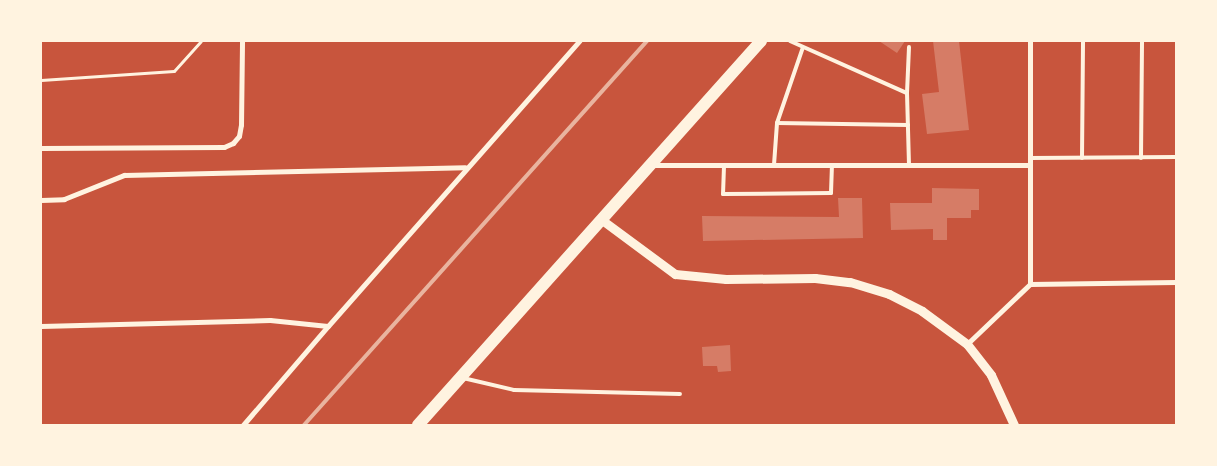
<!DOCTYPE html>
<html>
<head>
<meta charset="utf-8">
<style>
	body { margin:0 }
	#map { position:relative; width:1217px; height:466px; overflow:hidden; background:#c8553d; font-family:"Exo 2",sans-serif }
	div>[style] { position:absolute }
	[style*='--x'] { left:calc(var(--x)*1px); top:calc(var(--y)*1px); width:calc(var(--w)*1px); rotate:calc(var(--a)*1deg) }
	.building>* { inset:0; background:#d67c66 }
	.path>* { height:3px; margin:-1.5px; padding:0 1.5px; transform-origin:1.5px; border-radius:1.5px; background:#fff3e0 }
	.service>* { height:4px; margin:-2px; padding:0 2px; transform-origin:2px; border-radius:2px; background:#fff3e0 }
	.minor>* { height:5px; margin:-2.5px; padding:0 2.5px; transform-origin:2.5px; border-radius:2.5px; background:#fff3e0 }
	.tertiary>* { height:9px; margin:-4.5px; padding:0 4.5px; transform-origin:4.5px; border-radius:4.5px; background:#fff3e0 }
	.primary>* { height:12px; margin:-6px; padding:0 6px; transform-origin:6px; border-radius:6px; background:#fff3e0 }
	.rail>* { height:4px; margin:-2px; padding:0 2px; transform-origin:2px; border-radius:2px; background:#e9b49f }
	span { translate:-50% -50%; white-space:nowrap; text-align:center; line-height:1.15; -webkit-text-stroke:4.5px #fff3e0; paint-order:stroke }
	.frame { position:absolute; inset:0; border:42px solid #fff3e0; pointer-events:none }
</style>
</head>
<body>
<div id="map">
	<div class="building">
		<div style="clip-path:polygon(879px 41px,905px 41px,897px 53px)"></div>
		<div style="clip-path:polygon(933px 41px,959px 41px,969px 130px,927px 134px,922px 94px,939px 92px)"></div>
		<div style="clip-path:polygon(932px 188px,979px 189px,979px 210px,971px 210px,971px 218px,947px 218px,947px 240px,933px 240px,933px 229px,891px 230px,890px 203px,932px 203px)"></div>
		<div style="clip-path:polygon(838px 198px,862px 198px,863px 238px,703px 241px,702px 216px,839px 217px)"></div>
		<div style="clip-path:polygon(730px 345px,731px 371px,718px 372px,717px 366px,703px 366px,702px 347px)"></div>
	</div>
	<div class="path">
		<div style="--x:41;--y:80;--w:133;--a:-3.9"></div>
		<div style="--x:174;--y:71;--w:40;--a:-48"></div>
	</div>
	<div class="service">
		<div style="--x:790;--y:41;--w:128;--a:24"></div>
		<div style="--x:907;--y:93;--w:73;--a:88.4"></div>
		<div style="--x:907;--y:93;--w:46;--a:-87.5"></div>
		<div style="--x:777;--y:123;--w:80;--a:-71.1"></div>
		<div style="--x:1030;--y:158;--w:146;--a:-0.4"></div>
		<div style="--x:1082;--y:158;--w:117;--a:-89.5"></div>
		<div style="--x:1141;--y:158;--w:117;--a:-89.5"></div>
		<div style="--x:774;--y:165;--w:42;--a:-85.9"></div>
		<div style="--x:777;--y:123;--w:131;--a:0.9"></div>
		<div style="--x:724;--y:166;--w:28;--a:92"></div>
		<div style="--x:723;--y:194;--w:108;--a:-0.5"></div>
		<div style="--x:831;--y:193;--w:27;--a:-88"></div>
		<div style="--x:463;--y:378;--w:52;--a:13.2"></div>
		<div style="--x:514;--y:390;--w:166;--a:1.4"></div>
	</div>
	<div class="minor">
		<div style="--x:1030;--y:41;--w:243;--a:90"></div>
		<div style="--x:41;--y:148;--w:183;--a:-0.3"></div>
		<div style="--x:224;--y:147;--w:10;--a:-24"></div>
		<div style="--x:233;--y:143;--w:9;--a:-49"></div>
		<div style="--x:239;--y:136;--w:11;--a:-80"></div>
		<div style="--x:241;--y:125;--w:84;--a:-89.3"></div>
		<div style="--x:652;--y:165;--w:378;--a:0"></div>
		<div style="--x:41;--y:200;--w:23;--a:-2"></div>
		<div style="--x:64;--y:199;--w:65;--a:-21.8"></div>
		<div style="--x:124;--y:175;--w:341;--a:-1.3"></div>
		<div style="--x:41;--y:326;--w:229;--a:-1.5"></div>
		<div style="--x:270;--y:320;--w:58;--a:5.9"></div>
		<div style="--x:328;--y:326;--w:380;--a:-48.6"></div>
		<div style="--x:967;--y:344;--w:87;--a:-43.6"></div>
		<div style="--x:1030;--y:284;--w:146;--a:-0.8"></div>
		<div style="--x:243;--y:425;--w:130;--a:-49.4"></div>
	</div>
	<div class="tertiary">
		<div style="--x:602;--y:220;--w:91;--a:36.5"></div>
		<div style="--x:675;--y:274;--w:51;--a:5.6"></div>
		<div style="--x:726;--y:279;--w:89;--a:-0.6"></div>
		<div style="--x:815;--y:278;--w:35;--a:7"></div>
		<div style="--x:850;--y:282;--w:41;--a:17.1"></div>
		<div style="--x:889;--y:294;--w:37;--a:27"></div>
		<div style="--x:922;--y:311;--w:56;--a:36.3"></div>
		<div style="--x:967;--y:344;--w:39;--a:52"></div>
		<div style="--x:991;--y:375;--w:55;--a:65.3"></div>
	</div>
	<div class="primary">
		<div style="--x:418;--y:425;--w:515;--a:-48.23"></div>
	</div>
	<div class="rail">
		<div style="--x:304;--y:425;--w:515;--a:-48.23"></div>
	</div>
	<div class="frame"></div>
</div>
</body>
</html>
